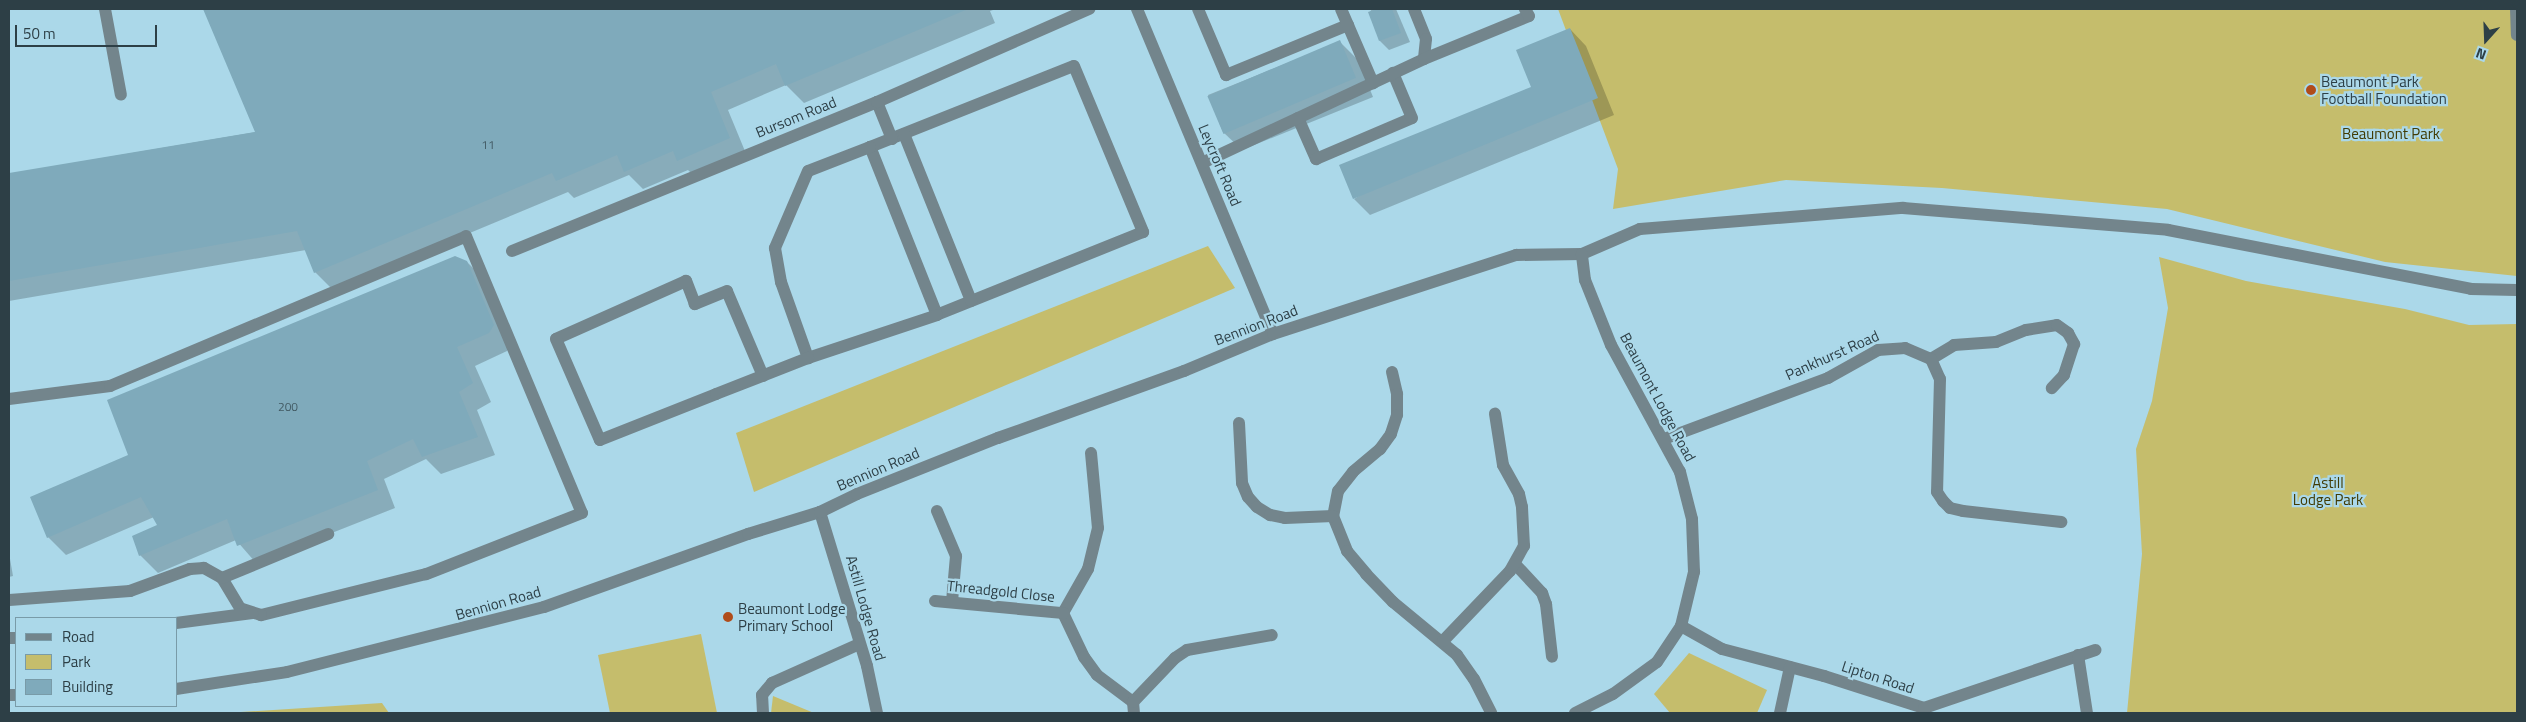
<!DOCTYPE html>
<html>
<head>
<meta charset="utf-8">
<style>
	body { margin:0 }
	#map { position:relative; width:2526px; height:722px; overflow:hidden; background:#abd8e9; font-family:"Titillium Web",sans-serif }
	div>[style] { position:absolute }
	[style*='--x'] { left:calc(var(--x)*1px); top:calc(var(--y)*1px); width:calc(var(--w)*1px); rotate:calc(var(--a)*1deg) }
	.green>* { inset:0; background:#c5bd6c }
	.shadow>* { inset:0; background:#0003 }
	.building>* { inset:0; background:#7faabb; transform-origin:0 0 }
	.minor>* { height:12px; margin:-6px; padding:0 6px; transform-origin:6px; border-radius:6px; background:#73858c }
	.dots>* { width:14px; height:14px; translate:-50% -50%; box-sizing:border-box; border:2px solid #abd8e9; border-radius:50% }
	span { translate:-50% -50%; white-space:nowrap; text-align:center; line-height:1.15; -webkit-text-stroke:4.5px #abd8e9; paint-order:stroke }
	.number-label { font-size:12px; color:#425a63 }
	.number-label span { -webkit-text-stroke-width:0 }
	.poi-label { font-size:15px; color:#2d3f46 }
	.left { translate:0 -50%; text-align:left }
	.street-label { font-size:15px; color:#2d3f46 }
	.park-label { font-size:15px; color:#413b04 }
	.frame { position:absolute; inset:0; border:10px solid #2d3f46; pointer-events:none }
	.legend { position:absolute; left:15px; top:617px; width:162px; height:90px; box-sizing:border-box; background:#abd8e9; border:1px solid #799ba8; margin:0; padding:6px 9px; list-style:none; font-size:15px; color:#2d3f46 }
	.legend li { display:flex; align-items:center; gap:10px; height:25px }
	.legend b { width:25px; border:1px solid #799ba8 }
	.north { position:absolute; left:2461px; top:15px; width:50px; height:50px; -webkit-text-stroke:4px #abd8e9; paint-order:stroke; rotate:200deg; font-size:14px; font-weight:700; line-height:20px; text-align:center; color:#2d3f46 }
	.north::after { content:''; display:block; margin:auto; width:18px; height:22px; background:#2d3f46; clip-path:polygon(50% 0,100% 100%,50% 72%,0 100%) }
	.scale { position:absolute; left:15px; top:25px; width:142px; height:22px; box-sizing:border-box; border:2px solid #2d3f46; border-top:0; padding-left:6px; font-size:15px; line-height:18px; white-space:nowrap; color:#2d3f46; -webkit-text-stroke:4px #abd8e9; paint-order:stroke }
</style>
</head>
<body>
<div id="map">
	<div class="green">
		<div style="clip-path:polygon(1558px 9px,2517px 9px,2517px 276px,2385px 262px,2167px 209px,1942px 188px,1786px 180px,1613px 209px,1618px 169px)"></div>
		<div style="clip-path:polygon(1208px 246px,1235px 288px,754px 492px,736px 433px)"></div>
		<div style="clip-path:polygon(2159px 257px,2246px 281px,2405px 309px,2469px 325px,2517px 324px,2517px 713px,2127px 713px,2142px 554px,2136px 449px,2152px 401px,2168px 308px)"></div>
		<div style="clip-path:polygon(701px 634px,717px 713px,610px 713px,598px 655px)"></div>
		<div style="clip-path:polygon(1689px 653px,1767px 690px,1757px 713px,1670px 713px,1654px 694px)"></div>
		<div style="clip-path:polygon(773px 696px,814px 713px,771px 713px)"></div>
		<div style="clip-path:polygon(382px 703px,389px 713px,225px 713px)"></div>
	</div>
	<div class="shadow">
		<div style="clip-path:polygon(204px 9px,996px 9px,990px 11px,995px 23px,804px 103px,786px 85px,728px 110px,747px 156px,696px 178px,688px 170px,643px 189px,629px 175px,574px 198px,568px 192px,333px 290px,315px 272px,306px 250px,9px 301px,9px 174px,256px 132px)"></div>
		<div style="clip-path:polygon(1372px 9px,1396px 9px,1410px 42px,1389px 50px,1380px 41px,1369px 13px)"></div>
		<div style="clip-path:polygon(1570px 29px,1586px 46px,1614px 115px,1370px 215px,1354px 199px,1533px 88px)"></div>
		<div style="clip-path:polygon(1340px 42px,1358px 60px,1373px 97px,1242px 150px,1223px 132px,1208px 95px)"></div>
		<div style="clip-path:polygon(467px 262px,485px 280px,512px 344px,507px 351px,475px 366px,491px 402px,477px 410px,495px 455px,441px 474px,426px 459px,384px 479px,395px 508px,256px 563px,236px 540px,158px 573px,140px 555px,159px 526px,154px 517px,66px 555px,48px 537px,130px 456px)"></div>
		<div style="clip-path:polygon(9px 553px,13px 576px,9px 577px)"></div>
	</div>
	<div class="building">
		<div style="clip-path:polygon(203px 9px,968px 9px,785px 86px,776px 64px,711px 92px,730px 138px,677px 161px,673px 151px,624px 172px,617px 155px,556px 181px,552px 173px,314px 273px,297px 231px,9px 281px,9px 173px,255px 132px)"></div>
		<div style="clip-path:polygon(1377px 9px,1392px 9px,1401px 33px,1379px 41px,1368px 12px)"></div>
		<div style="clip-path:polygon(1570px 28px,1598px 98px,1353px 199px,1339px 165px,1531px 87px,1516px 50px)"></div>
		<div style="left:1340px;top:40px;width:41px;height:144px;rotate:67deg"></div>
		<div style="clip-path:polygon(455px 256px,467px 261px,494px 325px,489px 333px,457px 347px,473px 383px,459px 392px,478px 437px,422px 457px,413px 439px,367px 461px,378px 490px,237px 546px,227px 519px,139px 556px,132px 536px,157px 525px,141px 497px,47px 538px,30px 497px,128px 455px,107px 400px)"></div>
	</div>
	<div class="minor">
		<div style="--x:105;--y:9;--w:87;--a:79.5"></div>
		<div style="--x:1137;--y:9;--w:352;--a:67.3"></div>
		<div style="--x:1198;--y:9;--w:72;--a:67"></div>
		<div style="--x:1226;--y:75;--w:132;--a:-22.3"></div>
		<div style="--x:1341;--y:9;--w:81;--a:66.6"></div>
		<div style="--x:1414;--y:9;--w:32;--a:68"></div>
		<div style="--x:1426;--y:39;--w:20;--a:96"></div>
		<div style="--x:2516;--y:9;--w:26;--a:88"></div>
		<div style="--x:1074;--y:66;--w:180;--a:67.4"></div>
		<div style="--x:1143;--y:232;--w:222;--a:158.1"></div>
		<div style="--x:937;--y:315;--w:181;--a:-111.7"></div>
		<div style="--x:870;--y:147;--w:219;--a:-21.7"></div>
		<div style="--x:877;--y:102;--w:40;--a:68"></div>
		<div style="--x:1298;--y:118;--w:45;--a:66.3"></div>
		<div style="--x:1316;--y:159;--w:104;--a:-23.1"></div>
		<div style="--x:1412;--y:118;--w:49;--a:-112.9"></div>
		<div style="--x:904;--y:134;--w:180;--a:68.1"></div>
		<div style="--x:870;--y:147;--w:66;--a:158.8"></div>
		<div style="--x:808;--y:171;--w:84;--a:113.2"></div>
		<div style="--x:775;--y:248;--w:35;--a:80"></div>
		<div style="--x:781;--y:282;--w:81;--a:70.4"></div>
		<div style="--x:808;--y:358;--w:136;--a:-18.4"></div>
		<div style="--x:1202;--y:163;--w:245;--a:-25.1"></div>
		<div style="--x:1424;--y:59;--w:113;--a:-22.3"></div>
		<div style="--x:1529;--y:16;--w:8;--a:-120"></div>
		<div style="--x:512;--y:251;--w:394;--a:-22.2"></div>
		<div style="--x:877;--y:102;--w:232;--a:-23.7"></div>
		<div style="--x:1931;--y:359;--w:27;--a:-31"></div>
		<div style="--x:1954;--y:345;--w:42;--a:-4.1"></div>
		<div style="--x:1996;--y:342;--w:32;--a:-22"></div>
		<div style="--x:2026;--y:330;--w:31;--a:-9"></div>
		<div style="--x:2057;--y:325;--w:14;--a:36"></div>
		<div style="--x:2068;--y:333;--w:13;--a:61"></div>
		<div style="--x:2074;--y:344;--w:33;--a:108"></div>
		<div style="--x:2064;--y:375;--w:18;--a:133"></div>
		<div style="--x:1392;--y:372;--w:23;--a:77"></div>
		<div style="--x:1397;--y:394;--w:21;--a:90"></div>
		<div style="--x:1397;--y:415;--w:20;--a:108"></div>
		<div style="--x:1391;--y:434;--w:19;--a:126"></div>
		<div style="--x:1380;--y:449;--w:35;--a:140"></div>
		<div style="--x:1353;--y:472;--w:24;--a:128"></div>
		<div style="--x:1338;--y:491;--w:25;--a:101"></div>
		<div style="--x:1333;--y:516;--w:38;--a:68"></div>
		<div style="--x:1347;--y:551;--w:30;--a:50"></div>
		<div style="--x:1366;--y:574;--w:39;--a:46"></div>
		<div style="--x:1393;--y:602;--w:83;--a:39.6"></div>
		<div style="--x:1457;--y:655;--w:29;--a:55"></div>
		<div style="--x:1474;--y:679;--w:38;--a:63"></div>
		<div style="--x:763;--y:376;--w:92;--a:-113"></div>
		<div style="--x:727;--y:291;--w:35;--a:158"></div>
		<div style="--x:695;--y:304;--w:25;--a:-111"></div>
		<div style="--x:686;--y:281;--w:142;--a:156"></div>
		<div style="--x:556;--y:339;--w:110;--a:66.5"></div>
		<div style="--x:600;--y:440;--w:125;--a:-21.6"></div>
		<div style="--x:716;--y:394;--w:99;--a:-21.4"></div>
		<div style="--x:9;--y:399;--w:102;--a:-7.3"></div>
		<div style="--x:110;--y:386;--w:386;--a:-22.8"></div>
		<div style="--x:466;--y:236;--w:300;--a:67.3"></div>
		<div style="--x:582;--y:513;--w:168;--a:158.6"></div>
		<div style="--x:426;--y:574;--w:170;--a:166"></div>
		<div style="--x:261;--y:615;--w:22;--a:-162"></div>
		<div style="--x:240;--y:608;--w:35;--a:-121"></div>
		<div style="--x:222;--y:578;--w:21;--a:-151"></div>
		<div style="--x:204;--y:568;--w:14;--a:176"></div>
		<div style="--x:190;--y:569;--w:64;--a:159.9"></div>
		<div style="--x:130;--y:591;--w:121;--a:175.7"></div>
		<div style="--x:1239;--y:423;--w:60;--a:87.1"></div>
		<div style="--x:1242;--y:483;--w:15;--a:67"></div>
		<div style="--x:1248;--y:497;--w:13;--a:48"></div>
		<div style="--x:1257;--y:507;--w:15;--a:32"></div>
		<div style="--x:1270;--y:515;--w:15;--a:11"></div>
		<div style="--x:1285;--y:518;--w:48;--a:-2.4"></div>
		<div style="--x:1664;--y:439;--w:175;--a:-20.4"></div>
		<div style="--x:1828;--y:378;--w:57;--a:-29.2"></div>
		<div style="--x:1878;--y:350;--w:27;--a:-4"></div>
		<div style="--x:1905;--y:348;--w:28;--a:23"></div>
		<div style="--x:1931;--y:359;--w:22;--a:66"></div>
		<div style="--x:1940;--y:379;--w:113;--a:91.5"></div>
		<div style="--x:1937;--y:492;--w:11;--a:56"></div>
		<div style="--x:1943;--y:501;--w:10;--a:45"></div>
		<div style="--x:1950;--y:508;--w:13;--a:13"></div>
		<div style="--x:1963;--y:511;--w:99;--a:6.4"></div>
		<div style="--x:1091;--y:453;--w:75;--a:84.7"></div>
		<div style="--x:1098;--y:528;--w:42;--a:103.7"></div>
		<div style="--x:1088;--y:569;--w:51;--a:119.6"></div>
		<div style="--x:1063;--y:613;--w:49;--a:64.5"></div>
		<div style="--x:1084;--y:657;--w:22;--a:54"></div>
		<div style="--x:1097;--y:675;--w:45;--a:36.9"></div>
		<div style="--x:1133;--y:702;--w:11;--a:85"></div>
		<div style="--x:937;--y:511;--w:49;--a:67.1"></div>
		<div style="--x:956;--y:556;--w:46;--a:95"></div>
		<div style="--x:820;--y:512;--w:161;--a:73"></div>
		<div style="--x:867;--y:666;--w:48;--a:78"></div>
		<div style="--x:1515;--y:564;--w:40;--a:47"></div>
		<div style="--x:1542;--y:593;--w:12;--a:70"></div>
		<div style="--x:1546;--y:604;--w:53;--a:83.5"></div>
		<div style="--x:222;--y:578;--w:115;--a:-22.5"></div>
		<div style="--x:935;--y:601;--w:129;--a:5.4"></div>
		<div style="--x:176;--y:623;--w:77;--a:-7.5"></div>
		<div style="--x:1681;--y:626;--w:47;--a:29.3"></div>
		<div style="--x:1722;--y:649;--w:106;--a:14.8"></div>
		<div style="--x:1824;--y:676;--w:105;--a:17.7"></div>
		<div style="--x:1924;--y:708;--w:181;--a:-18.7"></div>
		<div style="--x:9;--y:638;--w:7;--a:0"></div>
		<div style="--x:1443;--y:641;--w:97;--a:-46.3"></div>
		<div style="--x:1510;--y:571;--w:29;--a:-61"></div>
		<div style="--x:1524;--y:546;--w:39;--a:-93"></div>
		<div style="--x:1522;--y:507;--w:13;--a:-103"></div>
		<div style="--x:1519;--y:494;--w:33;--a:-119"></div>
		<div style="--x:1503;--y:465;--w:52;--a:-98.9"></div>
		<div style="--x:2078;--y:655;--w:59;--a:81.2"></div>
		<div style="--x:176;--y:689;--w:112;--a:-8.7"></div>
		<div style="--x:287;--y:672;--w:265;--a:-14.2"></div>
		<div style="--x:544;--y:607;--w:217;--a:-19.7"></div>
		<div style="--x:748;--y:534;--w:75;--a:-17"></div>
		<div style="--x:820;--y:512;--w:41;--a:-25.9"></div>
		<div style="--x:857;--y:494;--w:152;--a:-21.7"></div>
		<div style="--x:998;--y:438;--w:198;--a:-19.8"></div>
		<div style="--x:1184;--y:371;--w:96;--a:-22.6"></div>
		<div style="--x:1273;--y:334;--w:256;--a:-18"></div>
		<div style="--x:1516;--y:255;--w:66;--a:-0.9"></div>
		<div style="--x:1582;--y:254;--w:63;--a:-23.3"></div>
		<div style="--x:1640;--y:229;--w:264;--a:-4.6"></div>
		<div style="--x:1903;--y:208;--w:266;--a:4.7"></div>
		<div style="--x:2168;--y:230;--w:309;--a:11"></div>
		<div style="--x:2471;--y:289;--w:46;--a:1.2"></div>
		<div style="--x:9;--y:695;--w:7;--a:0"></div>
		<div style="--x:1133;--y:702;--w:61;--a:-46.3"></div>
		<div style="--x:1175;--y:658;--w:14;--a:-34"></div>
		<div style="--x:1187;--y:650;--w:86;--a:-10"></div>
		<div style="--x:763;--y:713;--w:18;--a:-93"></div>
		<div style="--x:762;--y:695;--w:16;--a:-50"></div>
		<div style="--x:772;--y:683;--w:95;--a:-24.1"></div>
		<div style="--x:1575;--y:713;--w:42;--a:-26.6"></div>
		<div style="--x:1613;--y:694;--w:54;--a:-36"></div>
		<div style="--x:1657;--y:662;--w:43;--a:-56.3"></div>
		<div style="--x:1681;--y:626;--w:56;--a:-76.5"></div>
		<div style="--x:1694;--y:572;--w:53;--a:-92.2"></div>
		<div style="--x:1692;--y:519;--w:49;--a:-104.3"></div>
		<div style="--x:1680;--y:472;--w:145;--a:-118.5"></div>
		<div style="--x:1611;--y:345;--w:70;--a:-111.8"></div>
		<div style="--x:1585;--y:280;--w:26;--a:-97"></div>
		<div style="--x:1780;--y:713;--w:47;--a:-77.7"></div>
	</div>
	<div class="dots">
		<div style="left:2311px;top:90px;background:#b04c1a"></div>
		<div style="left:728px;top:617px;background:#b04c1a"></div>
	</div>
	<div class="number-label">
		<span style="left:488px;top:145px">11</span>
		<span style="left:288px;top:407px">200</span>
	</div>
	<div class="poi-label">
		<span class="left" style="left:2321px;top:90px">Beaumont Park<br>Football Foundation</span>
		<span class="left" style="left:738px;top:617px">Beaumont Lodge<br>Primary School</span>
	</div>
	<div class="street-label">
		<span style="left:796px;top:117px;rotate:-22deg">Bursom Road</span>
		<span style="left:1220px;top:165px;rotate:67deg">Leycroft Road</span>
		<span style="left:1256px;top:325px;rotate:-21deg">Bennion Road</span>
		<span style="left:1832px;top:355px;rotate:-24deg">Pankhurst Road</span>
		<span style="left:1658px;top:397px;rotate:62deg">Beaumont Lodge Road</span>
		<span style="left:878px;top:469px;rotate:-23deg">Bennion Road</span>
		<span style="left:1001px;top:591px;rotate:6deg">Threadgold Close</span>
		<span style="left:498px;top:603px;rotate:-16deg">Bennion Road</span>
		<span style="left:866px;top:608px;rotate:74deg">Astill Lodge Road</span>
		<span style="left:1878px;top:677px;rotate:18deg">Lipton Road</span>
	</div>
	<div class="park-label">
		<span style="left:2391px;top:134px">Beaumont Park</span>
		<span style="left:2328px;top:491px">Astill<br>Lodge Park</span>
	</div>
	<div class="frame"></div>
	<ul class="legend">
	<li><b style="height:6px;background:#73858c"></b>Road</li>
	<li><b style="height:14px;background:#c5bd6c"></b>Park</li>
	<li><b style="height:14px;background:#7faabb"></b>Building</li>
	</ul>
	<div class="north">N</div>
	<div class="scale">50 m</div>
</div>
</body>
</html>
